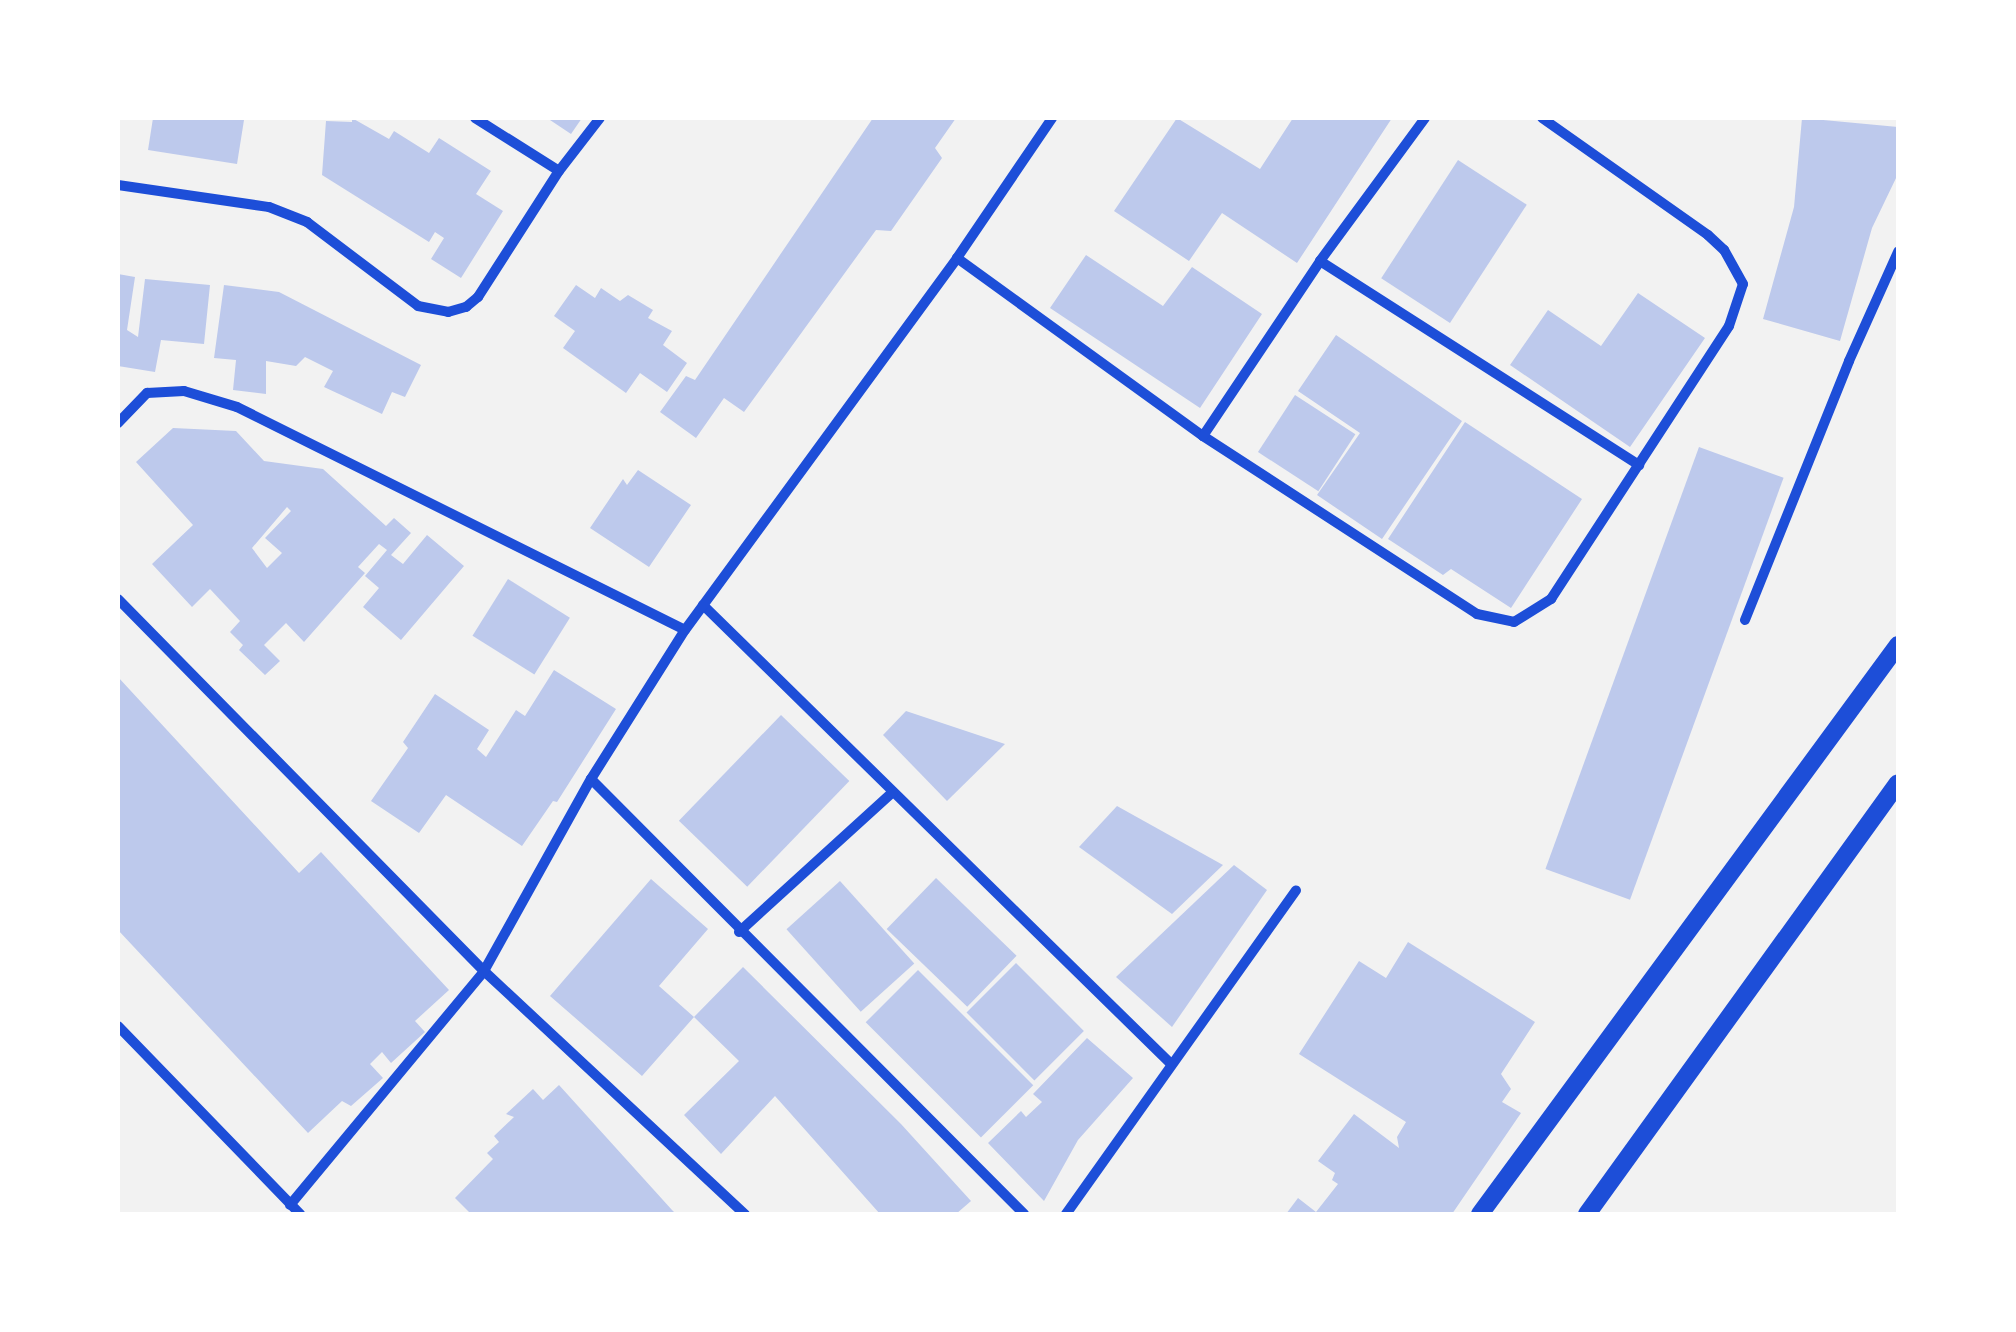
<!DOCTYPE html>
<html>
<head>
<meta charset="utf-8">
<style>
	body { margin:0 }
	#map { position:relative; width:2016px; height:1332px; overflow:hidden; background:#f2f2f2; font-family:"Fira Sans",sans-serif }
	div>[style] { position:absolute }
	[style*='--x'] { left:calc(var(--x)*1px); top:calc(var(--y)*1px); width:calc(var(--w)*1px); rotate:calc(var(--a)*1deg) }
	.building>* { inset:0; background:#bdc9ec; transform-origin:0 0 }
	.minor>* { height:10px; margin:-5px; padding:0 5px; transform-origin:5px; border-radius:5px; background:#1d4ed8 }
	.tertiary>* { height:18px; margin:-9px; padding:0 9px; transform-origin:9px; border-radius:9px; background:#1d4ed8 }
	span { translate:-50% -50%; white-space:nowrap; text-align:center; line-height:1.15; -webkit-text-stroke:9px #fff; paint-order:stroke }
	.frame { position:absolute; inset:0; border:120px solid #fff; pointer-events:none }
</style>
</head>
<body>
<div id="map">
	<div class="building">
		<div style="clip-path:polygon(153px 118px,244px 120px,237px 164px,148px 150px)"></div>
		<div style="clip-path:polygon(352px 118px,389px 139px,394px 131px,429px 153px,439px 138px,491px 171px,476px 194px,503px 211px,461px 278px,431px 259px,444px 238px,435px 232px,429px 242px,322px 175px,326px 121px,352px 122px)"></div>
		<div style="clip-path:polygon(547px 118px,582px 118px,571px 134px)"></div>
		<div style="clip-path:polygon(873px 118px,956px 118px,935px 148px,942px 158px,891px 231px,876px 230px,744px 412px,724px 398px,696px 438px,660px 412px,686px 376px,695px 380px)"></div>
		<div style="clip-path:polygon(1177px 118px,1260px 169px,1293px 118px,1392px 118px,1297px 263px,1222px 213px,1189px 261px,1114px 211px)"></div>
		<div style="clip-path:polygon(1802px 118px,1898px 127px,1897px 176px,1872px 228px,1840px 341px,1763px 319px,1794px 207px)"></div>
		<div style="left:1458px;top:160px;width:82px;height:141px;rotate:33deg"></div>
		<div style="clip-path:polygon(1086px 255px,1163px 306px,1192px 267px,1262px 314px,1200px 408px,1050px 308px)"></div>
		<div style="clip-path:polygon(118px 274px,135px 277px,127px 330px,138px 337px,145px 279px,210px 285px,204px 344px,161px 340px,155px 372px,118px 366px)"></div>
		<div style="clip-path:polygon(224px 285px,279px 292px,421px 365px,405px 397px,392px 392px,382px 414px,324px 387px,333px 371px,305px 357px,296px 366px,266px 361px,266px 394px,233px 390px,236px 360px,214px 358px)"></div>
		<div style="clip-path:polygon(576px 285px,595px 298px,601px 288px,620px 301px,628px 295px,653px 310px,648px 318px,672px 331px,663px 345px,687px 363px,667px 392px,640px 373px,626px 393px,563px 348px,575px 331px,554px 316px)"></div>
		<div style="clip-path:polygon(1638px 293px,1705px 338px,1630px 447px,1510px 365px,1548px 310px,1601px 346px)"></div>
		<div style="clip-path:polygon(1336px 335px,1462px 421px,1382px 539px,1317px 495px,1360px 433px,1298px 391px)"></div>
		<div style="left:1295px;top:395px;width:72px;height:68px;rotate:33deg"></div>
		<div style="clip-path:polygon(1465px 422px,1582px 499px,1511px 608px,1451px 569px,1443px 575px,1388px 539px)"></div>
		<div style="clip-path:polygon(evenodd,173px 428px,236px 431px,264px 461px,323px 469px,386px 526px,394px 518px,411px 533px,391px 555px,403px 564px,427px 535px,464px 566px,401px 640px,363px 607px,379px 588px,365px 576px,387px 550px,379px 544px,358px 567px,365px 573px,304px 642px,286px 623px,264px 645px,280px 661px,265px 675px,239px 650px,243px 645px,230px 632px,240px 621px,210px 589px,192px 607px,152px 564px,193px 525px,136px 462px,173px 428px,287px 507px,291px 511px,265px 538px,282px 553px,267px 568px,252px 548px,287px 507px)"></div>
		<div style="left:1699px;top:447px;width:90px;height:449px;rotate:20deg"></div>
		<div style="clip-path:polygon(638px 470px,691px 505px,649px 567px,590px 528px,623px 479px,627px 485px)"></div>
		<div style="left:508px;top:579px;width:73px;height:67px;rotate:32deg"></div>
		<div style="clip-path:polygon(554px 670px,616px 709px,557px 802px,553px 801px,522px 846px,446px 795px,419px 833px,371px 801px,408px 748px,403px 742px,435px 694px,489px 730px,477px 749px,486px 757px,516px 710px,525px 716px)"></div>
		<div style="clip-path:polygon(118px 677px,299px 873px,321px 852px,449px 990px,415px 1021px,425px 1032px,391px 1063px,382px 1052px,370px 1064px,383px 1078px,351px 1106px,342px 1101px,308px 1133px,118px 930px)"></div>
		<div style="clip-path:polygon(906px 711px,1005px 744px,947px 801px,883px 735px)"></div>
		<div style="left:781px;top:715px;width:95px;height:147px;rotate:44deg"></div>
		<div style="clip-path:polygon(1117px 806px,1223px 865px,1172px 914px,1079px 847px)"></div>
		<div style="clip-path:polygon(1234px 865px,1267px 890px,1172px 1027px,1116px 977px)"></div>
		<div style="left:936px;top:878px;width:112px;height:71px;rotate:44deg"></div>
		<div style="clip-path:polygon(651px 879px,708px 929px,659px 986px,694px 1017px,642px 1076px,550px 996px)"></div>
		<div style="left:840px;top:881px;width:111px;height:72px;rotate:48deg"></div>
		<div style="clip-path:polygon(1408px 942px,1535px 1022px,1501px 1074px,1511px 1089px,1502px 1102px,1521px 1113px,1452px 1214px,1286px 1214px,1298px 1198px,1316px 1212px,1338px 1184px,1332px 1180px,1335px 1173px,1318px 1161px,1354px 1114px,1399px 1148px,1397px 1137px,1406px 1122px,1299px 1054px,1359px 961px,1386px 978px)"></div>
		<div style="left:1016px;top:963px;width:96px;height:70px;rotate:45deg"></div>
		<div style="clip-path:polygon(743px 967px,901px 1124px,971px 1201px,956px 1214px,880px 1214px,775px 1096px,721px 1154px,684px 1115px,739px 1061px,694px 1017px)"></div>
		<div style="left:918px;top:970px;width:163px;height:74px;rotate:45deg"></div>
		<div style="clip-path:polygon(1087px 1038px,1133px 1078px,1078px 1140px,1044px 1201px,988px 1143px,1021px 1111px,1026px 1117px,1042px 1102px,1033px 1094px)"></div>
		<div style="clip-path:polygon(559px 1085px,672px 1210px,676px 1214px,471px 1214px,455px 1198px,493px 1159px,487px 1153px,499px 1142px,494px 1136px,514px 1117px,506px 1114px,533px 1089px,543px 1100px)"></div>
	</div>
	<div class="minor">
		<div style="--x:475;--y:118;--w:99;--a:32.2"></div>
		<div style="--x:118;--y:185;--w:153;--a:8.3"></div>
		<div style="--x:269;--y:207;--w:41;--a:21.5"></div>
		<div style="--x:307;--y:222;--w:139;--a:37.1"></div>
		<div style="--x:418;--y:306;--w:31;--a:11"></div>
		<div style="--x:448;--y:312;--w:19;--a:-16"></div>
		<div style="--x:466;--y:307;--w:16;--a:-40"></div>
		<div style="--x:478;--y:297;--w:150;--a:-57.3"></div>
		<div style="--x:559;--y:171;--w:67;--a:-52.3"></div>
		<div style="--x:957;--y:258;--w:304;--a:35.9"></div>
		<div style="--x:1203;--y:436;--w:327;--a:33"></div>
		<div style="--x:1477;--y:614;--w:38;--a:12"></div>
		<div style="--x:1514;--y:622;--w:44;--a:-31.9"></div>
		<div style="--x:1551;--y:599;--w:326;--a:-56.9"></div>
		<div style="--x:1729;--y:326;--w:44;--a:-71.6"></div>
		<div style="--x:1743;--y:284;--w:39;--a:-119"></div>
		<div style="--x:1724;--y:250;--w:22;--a:-137"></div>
		<div style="--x:1708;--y:235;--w:203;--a:-144.8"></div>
		<div style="--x:1320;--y:261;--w:379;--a:32.6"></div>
		<div style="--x:118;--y:423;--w:42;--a:-46"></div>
		<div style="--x:147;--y:393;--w:37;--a:-3"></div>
		<div style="--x:184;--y:391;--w:55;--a:16.8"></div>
		<div style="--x:237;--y:407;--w:500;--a:26.46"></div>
		<div style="--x:1203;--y:436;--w:211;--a:-56.2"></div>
		<div style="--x:1320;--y:261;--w:177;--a:-53.7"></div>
		<div style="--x:118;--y:599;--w:522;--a:45.47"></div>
		<div style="--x:484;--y:971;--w:357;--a:43"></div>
		<div style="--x:703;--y:605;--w:654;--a:44.44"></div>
		<div style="--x:1745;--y:620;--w:279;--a:-68.1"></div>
		<div style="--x:1849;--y:361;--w:120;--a:-65.8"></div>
		<div style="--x:591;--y:779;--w:614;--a:45.13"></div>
		<div style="--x:739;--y:932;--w:208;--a:-42.3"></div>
		<div style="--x:118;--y:1026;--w:262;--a:45.9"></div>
		<div style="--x:290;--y:1205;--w:304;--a:-50.3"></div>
		<div style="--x:484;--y:971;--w:220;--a:-60.9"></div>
		<div style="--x:591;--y:779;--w:176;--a:-57.8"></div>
		<div style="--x:685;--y:630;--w:461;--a:-53.8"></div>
		<div style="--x:957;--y:258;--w:169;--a:-55.8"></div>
		<div style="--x:1066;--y:1214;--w:397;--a:-54.6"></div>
	</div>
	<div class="tertiary">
		<div style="--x:1480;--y:1214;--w:706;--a:-53.7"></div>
		<div style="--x:1587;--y:1214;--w:531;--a:-54.19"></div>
	</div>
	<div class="frame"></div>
</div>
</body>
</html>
